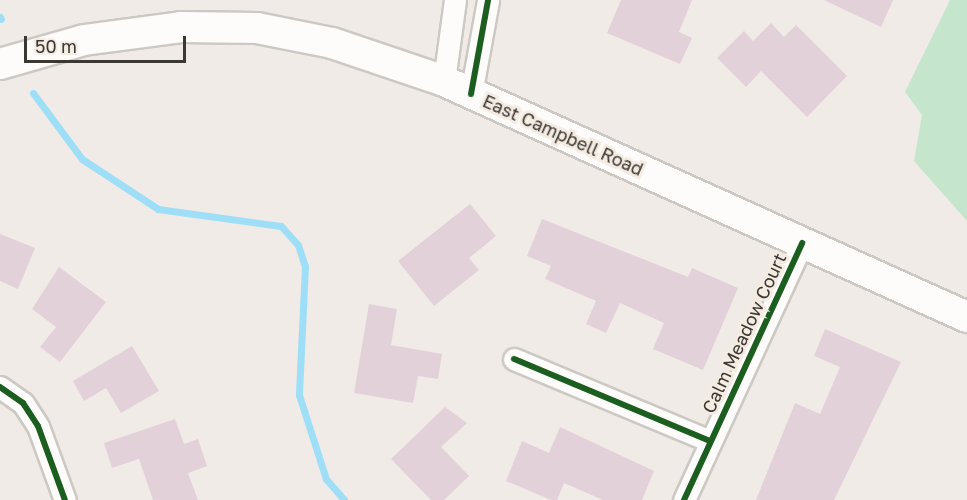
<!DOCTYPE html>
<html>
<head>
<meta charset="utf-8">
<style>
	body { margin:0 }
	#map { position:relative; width:967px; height:500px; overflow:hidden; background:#f0ebe6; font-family:"Golos Text",sans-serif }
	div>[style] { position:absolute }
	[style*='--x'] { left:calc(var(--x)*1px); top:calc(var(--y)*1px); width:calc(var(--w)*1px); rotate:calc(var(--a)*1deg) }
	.green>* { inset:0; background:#c5e6cc }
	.stream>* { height:7px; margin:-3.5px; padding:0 3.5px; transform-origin:3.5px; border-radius:3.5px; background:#9edff7 }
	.building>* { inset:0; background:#e3d1da }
	.roads { filter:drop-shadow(2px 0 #ccc9c5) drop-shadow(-2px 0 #ccc9c5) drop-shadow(0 2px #ccc9c5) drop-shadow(0 -2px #ccc9c5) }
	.minor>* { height:21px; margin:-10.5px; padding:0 10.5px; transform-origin:10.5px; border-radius:10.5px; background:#fdfcfb }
	.secondary>* { height:30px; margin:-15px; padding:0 15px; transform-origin:15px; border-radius:15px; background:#fdfcfb }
	.cycleway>* { height:6px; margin:-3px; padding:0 3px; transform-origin:3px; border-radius:3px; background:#1b5e20 }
	span { translate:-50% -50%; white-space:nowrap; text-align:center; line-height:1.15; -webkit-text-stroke:6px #f4ece2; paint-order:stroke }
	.street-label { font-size:18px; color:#3b3834 }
	.scale { position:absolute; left:24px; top:36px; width:162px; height:27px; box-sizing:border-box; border:3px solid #3b3834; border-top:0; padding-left:8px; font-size:18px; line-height:21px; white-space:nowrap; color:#3b3834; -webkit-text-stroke:4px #f4ece2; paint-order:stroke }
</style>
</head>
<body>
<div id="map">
	<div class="green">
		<div style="clip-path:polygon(950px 0,967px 0,967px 221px,914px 161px,922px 115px,905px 92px)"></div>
	</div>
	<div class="stream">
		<div style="--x:0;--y:17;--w:2;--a:63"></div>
		<div style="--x:33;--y:93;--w:82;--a:53.4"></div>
		<div style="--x:82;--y:159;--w:91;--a:33.3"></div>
		<div style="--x:158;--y:209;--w:124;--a:7.9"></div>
		<div style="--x:281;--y:226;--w:25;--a:48"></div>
		<div style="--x:298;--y:245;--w:22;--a:72"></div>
		<div style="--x:305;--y:266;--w:129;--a:92.7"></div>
		<div style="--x:299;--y:395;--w:88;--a:72.2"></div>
		<div style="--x:326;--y:479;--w:28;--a:49"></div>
	</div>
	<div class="building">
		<div style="clip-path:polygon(621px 0,692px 0,679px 32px,692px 38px,680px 64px,607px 33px)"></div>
		<div style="clip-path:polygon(824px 0,893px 0,881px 27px)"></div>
		<div style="clip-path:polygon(771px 23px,784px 37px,796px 25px,847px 76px,807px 117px,761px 71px,746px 87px,717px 58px,744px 31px,753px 41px)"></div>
		<div style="clip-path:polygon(470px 204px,496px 236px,469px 258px,479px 270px,434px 306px,398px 261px)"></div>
		<div style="clip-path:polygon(542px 219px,688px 277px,692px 268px,738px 288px,703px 370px,653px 349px,664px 323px,620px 303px,606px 333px,586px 324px,596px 301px,545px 279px,551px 266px,527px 256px)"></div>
		<div style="clip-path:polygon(0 234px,35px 248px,18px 289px,0 281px)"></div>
		<div style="clip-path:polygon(59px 267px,106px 302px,60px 362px,40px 347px,56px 327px,32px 309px)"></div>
		<div style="clip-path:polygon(369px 304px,397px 309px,391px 345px,442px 354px,438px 379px,418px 376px,413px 403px,354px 393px)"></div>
		<div style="clip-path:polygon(825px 329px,901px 362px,834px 500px,756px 500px,795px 403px,820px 414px,840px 367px,814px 356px)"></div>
		<div style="clip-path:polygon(132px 346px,159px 391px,121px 413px,106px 388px,84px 401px,73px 381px)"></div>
		<div style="clip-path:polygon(445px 407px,467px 423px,441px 447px,469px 476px,444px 500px,431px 500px,391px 459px)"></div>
		<div style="clip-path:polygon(175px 419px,184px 444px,198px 439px,207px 466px,188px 473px,198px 500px,153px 500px,139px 459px,112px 468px,104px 443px)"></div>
		<div style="clip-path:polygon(560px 427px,654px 471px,642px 500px,603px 500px,564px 483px,557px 500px,551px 500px,506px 481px,522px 441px,549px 453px)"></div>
	</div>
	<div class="roads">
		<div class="minor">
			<div style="--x:444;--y:81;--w:82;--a:-82.3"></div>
			<div style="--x:471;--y:94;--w:96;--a:-79.7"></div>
			<div style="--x:514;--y:359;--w:212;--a:22.7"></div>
			<div style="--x:0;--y:387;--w:28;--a:35"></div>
			<div style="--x:23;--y:403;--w:27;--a:57"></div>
			<div style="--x:38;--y:426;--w:79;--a:70"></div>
			<div style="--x:684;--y:500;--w:283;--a:-65.3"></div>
		</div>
		<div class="secondary">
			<div style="--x:0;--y:64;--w:87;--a:-15.9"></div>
			<div style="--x:84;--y:40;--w:98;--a:-7.6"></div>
			<div style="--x:181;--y:27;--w:76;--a:0.8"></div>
			<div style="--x:257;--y:28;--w:76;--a:11.3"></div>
			<div style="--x:332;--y:43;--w:118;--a:18.7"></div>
			<div style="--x:444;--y:81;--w:574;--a:24.29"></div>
		</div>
	</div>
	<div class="cycleway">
		<div style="--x:471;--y:94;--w:96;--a:-79.7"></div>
		<div style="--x:514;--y:359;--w:212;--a:22.7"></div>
		<div style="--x:0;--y:387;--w:28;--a:35"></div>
		<div style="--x:23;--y:403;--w:27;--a:57"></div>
		<div style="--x:38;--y:426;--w:79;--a:70"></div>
		<div style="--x:684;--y:500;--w:283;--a:-65.3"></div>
	</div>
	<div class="street-label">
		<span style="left:563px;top:135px;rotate:24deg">East Campbell Road</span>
		<span style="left:744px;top:333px;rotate:-65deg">Calm Meadow Court</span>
	</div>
	<div class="scale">50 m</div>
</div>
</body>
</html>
